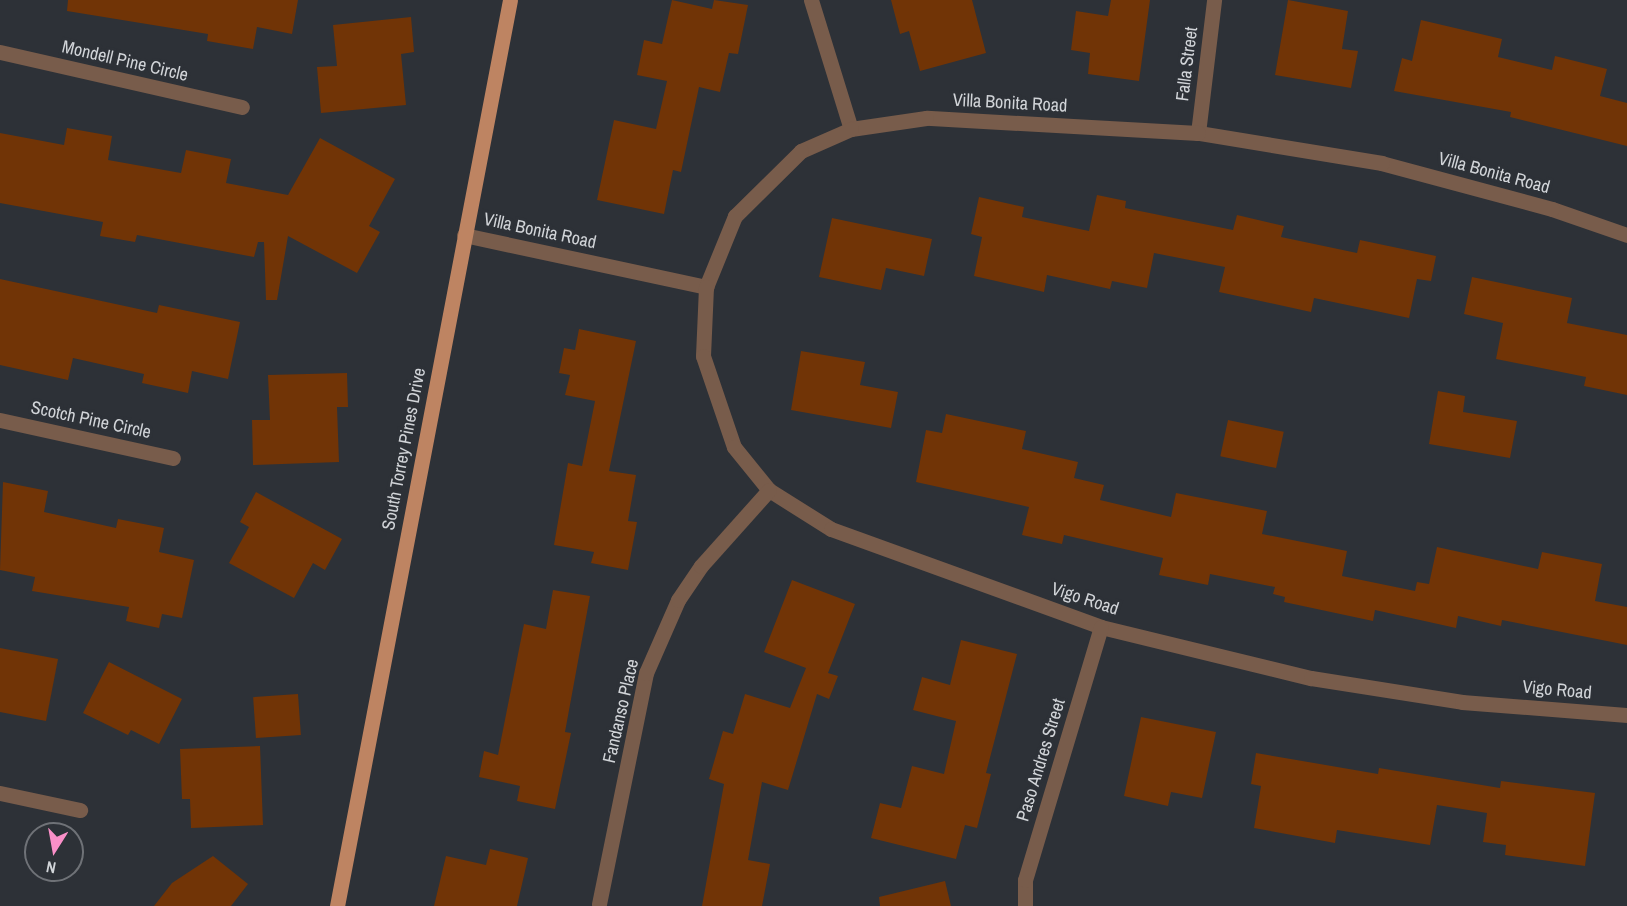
<!DOCTYPE html>
<html>
<head>
<meta charset="utf-8">
<style>
	body { margin:0 }
	#map { position:relative; width:1627px; height:906px; overflow:hidden; background:#2d3137; font-family:"Archivo Narrow",sans-serif }
	div>[style] { position:absolute }
	[style*='--x'] { left:calc(var(--x)*1px); top:calc(var(--y)*1px); width:calc(var(--w)*1px); rotate:calc(var(--a)*1deg) }
	.building>* { inset:0; background:#713406; transform-origin:0 0 }
	.minor>* { height:15px; margin:-7.5px; padding:0 7.5px; transform-origin:7.5px; border-radius:7.5px; background:#785c4b }
	.major>* { height:15px; margin:-7.5px; padding:0 7.5px; transform-origin:7.5px; border-radius:7.5px; background:#be8462 }
	span { translate:-50% -50%; white-space:nowrap; text-align:center; line-height:1.15; -webkit-text-stroke:6px #2d3137; paint-order:stroke }
	.street-label { font-size:18px; color:#d1d4d8 }
	.north { position:absolute; left:24px; top:822px; width:60px; height:60px; box-sizing:border-box; background:#2d3137; border:2px solid #6f7277; border-radius:50%; rotate:191deg; font-size:16px; font-weight:700; line-height:24px; text-align:center; color:#d1d4d8 }
	.north::after { content:''; display:block; margin:auto; width:21px; height:27px; background:#fa8fc8; clip-path:polygon(50% 0,100% 100%,50% 72%,0 100%) }
</style>
</head>
<body>
<div id="map">
	<div class="building">
		<div style="clip-path:polygon(68px 0,298px 0,292px 34px,257px 27px,253px 49px,207px 41px,208px 34px,67px 11px)"></div>
		<div style="clip-path:polygon(672px 0,712px 9px,714px 0,748px 5px,738px 54px,729px 53px,720px 92px,699px 87px,681px 172px,673px 170px,664px 214px,597px 200px,614px 120px,656px 129px,667px 81px,637px 75px,644px 40px,662px 44px)"></div>
		<div style="clip-path:polygon(891px 0,972px 0,986px 53px,920px 71px,909px 31px,900px 34px)"></div>
		<div style="clip-path:polygon(1111px 0,1150px 0,1139px 81px,1088px 74px,1090px 53px,1071px 50px,1076px 11px,1108px 16px)"></div>
		<div style="clip-path:polygon(1288px 0,1348px 11px,1342px 49px,1358px 51px,1351px 88px,1275px 75px)"></div>
		<div style="clip-path:polygon(411px 17px,414px 52px,401px 54px,406px 105px,321px 113px,317px 67px,337px 66px,333px 25px)"></div>
		<div style="clip-path:polygon(1421px 20px,1502px 39px,1498px 57px,1552px 70px,1555px 56px,1607px 69px,1600px 96px,1627px 103px,1627px 146px,1510px 117px,1511px 112px,1394px 91px,1402px 58px,1412px 61px)"></div>
		<div style="clip-path:polygon(67px 128px,112px 136px,108px 160px,181px 173px,186px 150px,231px 159px,226px 183px,288px 195px,320px 138px,395px 179px,369px 226px,380px 232px,357px 273px,288px 236px,277px 300px,266px 300px,264px 242px,258px 242px,254px 257px,137px 235px,135px 242px,100px 236px,103px 222px,0 203px,0 133px,64px 145px)"></div>
		<div style="clip-path:polygon(1097px 195px,1126px 201px,1125px 208px,1233px 230px,1237px 215px,1284px 226px,1281px 237px,1357px 253px,1360px 240px,1436px 256px,1431px 281px,1417px 279px,1409px 318px,1314px 298px,1311px 312px,1219px 292px,1225px 267px,1154px 253px,1147px 288px,1112px 281px,1110px 289px,1047px 275px,1044px 292px,974px 276px,982px 237px,971px 234px,979px 197px,1024px 207px,1022px 217px,1089px 231px)"></div>
		<div style="clip-path:polygon(832px 218px,932px 239px,924px 276px,886px 268px,881px 290px,819px 277px)"></div>
		<div style="clip-path:polygon(1472px 277px,1572px 298px,1567px 323px,1627px 335px,1627px 395px,1584px 386px,1586px 377px,1496px 359px,1503px 323px,1464px 314px)"></div>
		<div style="clip-path:polygon(0 279px,157px 313px,159px 305px,240px 322px,228px 379px,192px 371px,188px 393px,142px 383px,144px 374px,73px 358px,68px 380px,0 365px)"></div>
		<div style="clip-path:polygon(579px 329px,636px 341px,609px 471px,636px 475px,628px 521px,637px 522px,628px 570px,591px 563px,594px 552px,554px 545px,568px 463px,582px 466px,595px 401px,565px 395px,570px 375px,559px 373px,564px 348px,575px 350px)"></div>
		<div style="clip-path:polygon(801px 351px,865px 362px,860px 385px,898px 392px,891px 428px,791px 410px)"></div>
		<div style="clip-path:polygon(347px 373px,348px 407px,337px 407px,339px 462px,253px 465px,252px 420px,270px 420px,268px 375px)"></div>
		<div style="clip-path:polygon(1438px 391px,1465px 396px,1463px 412px,1517px 421px,1510px 458px,1429px 444px)"></div>
		<div style="clip-path:polygon(946px 414px,1026px 431px,1022px 449px,1078px 462px,1074px 478px,1104px 485px,1100px 500px,1171px 517px,1176px 493px,1267px 511px,1262px 534px,1347px 551px,1342px 576px,1415px 591px,1417px 582px,1429px 584px,1437px 547px,1538px 569px,1542px 552px,1602px 564px,1595px 601px,1627px 607px,1627px 645px,1502px 620px,1501px 626px,1458px 616px,1456px 628px,1375px 610px,1373px 621px,1284px 602px,1285px 597px,1273px 594px,1275px 587px,1210px 574px,1208px 585px,1159px 575px,1163px 558px,1064px 535px,1062px 544px,1022px 535px,1029px 507px,916px 482px,926px 430px,942px 433px)"></div>
		<div style="left:1228px;top:420px;width:57px;height:37px;rotate:12deg"></div>
		<div style="clip-path:polygon(3px 482px,48px 491px,44px 512px,116px 528px,118px 519px,164px 528px,159px 552px,194px 560px,182px 618px,162px 614px,159px 628px,126px 621px,129px 607px,32px 591px,35px 577px,0 570px)"></div>
		<div style="clip-path:polygon(256px 492px,342px 539px,325px 570px,313px 563px,294px 598px,229px 563px,249px 527px,240px 522px)"></div>
		<div style="clip-path:polygon(792px 580px,855px 604px,828px 673px,838px 676px,829px 699px,817px 694px,788px 790px,762px 782px,748px 860px,770px 864px,762px 906px,702px 906px,724px 784px,709px 779px,723px 731px,733px 734px,745px 694px,790px 708px,806px 668px,764px 652px)"></div>
		<div style="clip-path:polygon(553px 590px,590px 596px,565px 732px,571px 733px,555px 809px,517px 801px,520px 786px,479px 777px,484px 751px,498px 755px,524px 624px,546px 629px)"></div>
		<div style="clip-path:polygon(961px 640px,1017px 654px,986px 773px,991px 774px,977px 828px,965px 825px,956px 859px,871px 838px,880px 803px,901px 808px,912px 766px,944px 774px,956px 721px,913px 710px,922px 677px,950px 685px)"></div>
		<div style="clip-path:polygon(0 648px,58px 659px,46px 721px,0 712px)"></div>
		<div style="clip-path:polygon(109px 662px,182px 699px,159px 744px,131px 730px,128px 735px,83px 713px)"></div>
		<div style="left:298px;top:694px;width:41px;height:45px;rotate:86deg"></div>
		<div style="clip-path:polygon(1141px 717px,1216px 732px,1202px 798px,1171px 792px,1168px 806px,1124px 796px)"></div>
		<div style="clip-path:polygon(260px 746px,263px 825px,191px 828px,190px 799px,182px 799px,180px 749px)"></div>
		<div style="clip-path:polygon(1256px 753px,1378px 774px,1379px 768px,1500px 788px,1501px 781px,1595px 793px,1585px 866px,1505px 855px,1506px 845px,1483px 842px,1487px 813px,1437px 805px,1430px 845px,1337px 830px,1335px 843px,1254px 828px,1261px 786px,1251px 784px)"></div>
		<div style="clip-path:polygon(490px 849px,528px 858px,517px 906px,434px 906px,446px 856px,486px 865px)"></div>
		<div style="clip-path:polygon(213px 856px,248px 884px,231px 906px,154px 906px,172px 883px)"></div>
		<div style="clip-path:polygon(945px 881px,951px 906px,880px 906px,879px 897px)"></div>
	</div>
	<div class="minor">
		<div style="--x:811;--y:0;--w:135;--a:72.8"></div>
		<div style="--x:0;--y:52;--w:248;--a:12.8"></div>
		<div style="--x:1198;--y:133;--w:134;--a:-83.1"></div>
		<div style="--x:464;--y:235;--w:248;--a:12.1"></div>
		<div style="--x:1627;--y:235;--w:79;--a:-160.9"></div>
		<div style="--x:1552;--y:209;--w:176;--a:-164.9"></div>
		<div style="--x:1382;--y:163;--w:186;--a:-170.7"></div>
		<div style="--x:1198;--y:133;--w:272;--a:-176.8"></div>
		<div style="--x:926;--y:118;--w:76;--a:171.7"></div>
		<div style="--x:851;--y:129;--w:55;--a:156.3"></div>
		<div style="--x:801;--y:151;--w:93;--a:135.4"></div>
		<div style="--x:735;--y:216;--w:77;--a:112.2"></div>
		<div style="--x:706;--y:287;--w:69;--a:92.5"></div>
		<div style="--x:703;--y:356;--w:96;--a:71.2"></div>
		<div style="--x:734;--y:447;--w:55;--a:50.9"></div>
		<div style="--x:769;--y:490;--w:73;--a:32.2"></div>
		<div style="--x:831;--y:529;--w:287;--a:19.9"></div>
		<div style="--x:1101;--y:627;--w:216;--a:13.7"></div>
		<div style="--x:1311;--y:678;--w:153;--a:9"></div>
		<div style="--x:1462;--y:702;--w:166;--a:4.5"></div>
		<div style="--x:0;--y:420;--w:177;--a:12.4"></div>
		<div style="--x:0;--y:793;--w:82;--a:12"></div>
		<div style="--x:599;--y:904;--w:236;--a:-78.5"></div>
		<div style="--x:646;--y:673;--w:80;--a:-66.3"></div>
		<div style="--x:678;--y:600;--w:41;--a:-55.9"></div>
		<div style="--x:701;--y:566;--w:102;--a:-48.2"></div>
		<div style="--x:1025;--y:906;--w:26;--a:-90"></div>
		<div style="--x:1025;--y:880;--w:264;--a:-73.3"></div>
	</div>
	<div class="major">
		<div style="--x:337;--y:906;--w:922;--a:-79.19"></div>
	</div>
	<div class="street-label">
		<span style="left:125px;top:61px;rotate:13deg">Mondell Pine Circle</span>
		<span style="left:1187px;top:64px;rotate:-83deg">Falla Street</span>
		<span style="left:1010px;top:103px;rotate:3deg">Villa Bonita Road</span>
		<span style="left:1494px;top:173px;rotate:15deg">Villa Bonita Road</span>
		<span style="left:540px;top:231px;rotate:12deg">Villa Bonita Road</span>
		<span style="left:91px;top:420px;rotate:12deg">Scotch Pine Circle</span>
		<span style="left:404px;top:449px;rotate:-79deg">South Torrey Pines Drive</span>
		<span style="left:1085px;top:599px;rotate:18deg">Vigo Road</span>
		<span style="left:1557px;top:690px;rotate:5deg">Vigo Road</span>
		<span style="left:621px;top:711px;rotate:-77deg">Fandanso Place</span>
		<span style="left:1041px;top:760px;rotate:-73deg">Paso Andres Street</span>
	</div>
	<div class="north">N</div>
</div>
</body>
</html>
